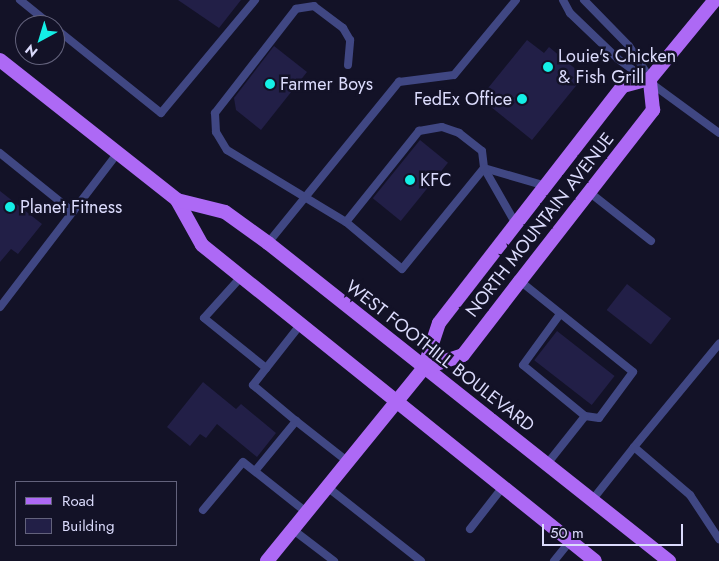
<!DOCTYPE html>
<html>
<head>
<meta charset="utf-8">
<style>
	body { margin:0 }
	#map { position:relative; width:719px; height:561px; overflow:hidden; background:#131227; font-family:Jost,sans-serif }
	div>[style] { position:absolute }
	[style*='--x'] { left:calc(var(--x)*1px); top:calc(var(--y)*1px); width:calc(var(--w)*1px); rotate:calc(var(--a)*1deg) }
	.building>* { inset:0; background:#221f47; transform-origin:0 0 }
	.service>* { height:8px; margin:-4px; padding:0 4px; transform-origin:4px; border-radius:4px; background:#404783 }
	.primary>* { height:14px; margin:-7px; padding:0 7px; transform-origin:7px; border-radius:7px; background:#ad69f5 }
	.dots>* { width:14px; height:14px; translate:-50% -50%; box-sizing:border-box; border:2px solid #131227; border-radius:50% }
	span { translate:-50% -50%; white-space:nowrap; text-align:center; line-height:1.15; -webkit-text-stroke:5px #131227; paint-order:stroke }
	.poi-label { font-size:18px; color:#dbdbfc }
	.left { translate:0 -50%; text-align:left }
	.right { translate:-100% -50%; text-align:right }
	.street-label { font-size:18px; color:#dbdbfc }
	.legend { position:absolute; left:15px; top:481px; width:162px; height:65px; box-sizing:border-box; background:#131227; border:1px solid #63627c; margin:0; padding:6px 9px; list-style:none; font-size:15px; color:#dbdbfc }
	.legend li { display:flex; align-items:center; gap:10px; height:25px }
	.legend b { width:25px; border:1px solid #63627c }
	.north { position:absolute; left:15px; top:15px; width:50px; height:50px; box-sizing:border-box; background:#131227; border:1px solid #63627c; border-radius:50%; rotate:219deg; font-size:14px; font-weight:700; line-height:20px; text-align:center; color:#dbdbfc }
	.north::after { content:''; display:block; margin:auto; width:18px; height:22px; background:#14efe6; clip-path:polygon(50% 0,100% 100%,50% 72%,0 100%) }
	.scale { position:absolute; left:542px; top:524px; width:141px; height:22px; box-sizing:border-box; border:2px solid #dbdbfc; border-top:0; padding-left:6px; font-size:15px; line-height:18px; white-space:nowrap; color:#dbdbfc; -webkit-text-stroke:4px #131227; paint-order:stroke }
</style>
</head>
<body>
<div id="map">
	<div class="building">
		<div style="clip-path:polygon(178px 0,241px 0,219px 28px)"></div>
		<div style="clip-path:polygon(527px 40px,544px 53px,549px 47px,584px 76px,532px 140px,480px 98px)"></div>
		<div style="clip-path:polygon(274px 46px,307px 72px,261px 130px,236px 110px,234px 98px)"></div>
		<div style="left:420px;top:140px;width:36px;height:75px;rotate:39deg"></div>
		<div style="clip-path:polygon(0 191px,42px 224px,18px 254px,11px 249px,0 262px)"></div>
		<div style="left:627px;top:284px;width:56px;height:33px;rotate:38deg"></div>
		<div style="left:557px;top:331px;width:73px;height:37px;rotate:38deg"></div>
		<div style="clip-path:polygon(203px 382px,236px 409px,241px 404px,276px 433px,257px 457px,217px 424px,206px 438px,200px 434px,190px 446px,167px 427px)"></div>
	</div>
	<div class="service">
		<div style="--x:20;--y:0;--w:40;--a:39"></div>
		<div style="--x:563;--y:0;--w:15;--a:62"></div>
		<div style="--x:570;--y:13;--w:66;--a:43.8"></div>
		<div style="--x:618;--y:59;--w:125;--a:36.2"></div>
		<div style="--x:584;--y:0;--w:64;--a:45.6"></div>
		<div style="--x:629;--y:46;--w:37;--a:57"></div>
		<div style="--x:55;--y:28;--w:136;--a:38.7"></div>
		<div style="--x:161;--y:113;--w:147;--a:-50.2"></div>
		<div style="--x:348;--y:65;--w:25;--a:-85"></div>
		<div style="--x:350;--y:40;--w:14;--a:-120"></div>
		<div style="--x:343;--y:28;--w:36;--a:-143"></div>
		<div style="--x:314;--y:6;--w:18;--a:171"></div>
		<div style="--x:296;--y:9;--w:132;--a:127.9"></div>
		<div style="--x:215;--y:113;--w:19;--a:87"></div>
		<div style="--x:216;--y:132;--w:21;--a:59"></div>
		<div style="--x:227;--y:150;--w:139;--a:31.2"></div>
		<div style="--x:346;--y:222;--w:73;--a:40"></div>
		<div style="--x:402;--y:269;--w:130;--a:-50.9"></div>
		<div style="--x:0;--y:153;--w:94;--a:38.9"></div>
		<div style="--x:484;--y:168;--w:65;--a:16.2"></div>
		<div style="--x:589;--y:192;--w:79;--a:38.3"></div>
		<div style="--x:346;--y:222;--w:117;--a:-51.3"></div>
		<div style="--x:419;--y:131;--w:23;--a:-10"></div>
		<div style="--x:442;--y:127;--w:18;--a:19"></div>
		<div style="--x:459;--y:133;--w:29;--a:38"></div>
		<div style="--x:482;--y:151;--w:17;--a:83"></div>
		<div style="--x:484;--y:168;--w:64;--a:60.3"></div>
		<div style="--x:268;--y:243;--w:208;--a:-50.9"></div>
		<div style="--x:399;--y:82;--w:55;--a:-7.3"></div>
		<div style="--x:454;--y:75;--w:97;--a:-50.4"></div>
		<div style="--x:241;--y:277;--w:55;--a:132.1"></div>
		<div style="--x:204;--y:318;--w:80;--a:38.9"></div>
		<div style="--x:520;--y:281;--w:145;--a:38.8"></div>
		<div style="--x:633;--y:372;--w:57;--a:126.5"></div>
		<div style="--x:599;--y:418;--w:14;--a:-172"></div>
		<div style="--x:585;--y:416;--w:80;--a:-140.6"></div>
		<div style="--x:523;--y:365;--w:63;--a:-54"></div>
		<div style="--x:0;--y:307;--w:193;--a:-52.6"></div>
		<div style="--x:296;--y:421;--w:56;--a:-140.1"></div>
		<div style="--x:253;--y:385;--w:76;--a:-51.9"></div>
		<div style="--x:634;--y:447;--w:134;--a:-50.5"></div>
		<div style="--x:547;--y:464;--w:61;--a:-51.6"></div>
		<div style="--x:255;--y:471;--w:65;--a:-50.6"></div>
		<div style="--x:296;--y:421;--w:65;--a:38.1"></div>
		<div style="--x:326;--y:486;--w:121;--a:38.3"></div>
		<div style="--x:593;--y:499;--w:66;--a:-51.7"></div>
		<div style="--x:634;--y:447;--w:74;--a:40.6"></div>
		<div style="--x:690;--y:495;--w:53;--a:56.6"></div>
		<div style="--x:203;--y:510;--w:62;--a:-50.2"></div>
		<div style="--x:243;--y:462;--w:80;--a:38.4"></div>
		<div style="--x:292;--y:529;--w:53;--a:37.3"></div>
		<div style="--x:470;--y:529;--w:52;--a:-52"></div>
		<div style="--x:554;--y:561;--w:26;--a:-51"></div>
	</div>
	<div class="primary">
		<div style="--x:0;--y:60;--w:226;--a:38.3"></div>
		<div style="--x:177;--y:200;--w:51;--a:60.9"></div>
		<div style="--x:202;--y:245;--w:504;--a:38.8"></div>
		<div style="--x:177;--y:200;--w:49;--a:14"></div>
		<div style="--x:225;--y:212;--w:53;--a:35.8"></div>
		<div style="--x:268;--y:243;--w:512;--a:38.42"></div>
		<div style="--x:424;--y:368;--w:41;--a:-18.4"></div>
		<div style="--x:463;--y:355;--w:93;--a:-52.4"></div>
		<div style="--x:520;--y:281;--w:217;--a:-52.1"></div>
		<div style="--x:653;--y:110;--w:31;--a:-96"></div>
		<div style="--x:267;--y:561;--w:249;--a:-50.9"></div>
		<div style="--x:424;--y:368;--w:47;--a:-71.6"></div>
		<div style="--x:439;--y:323;--w:300;--a:-52.2"></div>
		<div style="--x:623;--y:86;--w:28;--a:-15"></div>
		<div style="--x:650;--y:79;--w:102;--a:-50.6"></div>
	</div>
	<div class="dots">
		<div style="left:548px;top:67px;background:#14efe6"></div>
		<div style="left:270px;top:84px;background:#14efe6"></div>
		<div style="left:522px;top:99px;background:#14efe6"></div>
		<div style="left:410px;top:180px;background:#14efe6"></div>
		<div style="left:10px;top:207px;background:#14efe6"></div>
	</div>
	<div class="poi-label">
		<span class="left" style="left:558px;top:67px">Louie's Chicken<br>&amp; Fish Grill</span>
		<span class="left" style="left:280px;top:84px">Farmer Boys</span>
		<span class="right" style="left:512px;top:99px">FedEx Office</span>
		<span class="left" style="left:420px;top:180px">KFC</span>
		<span class="left" style="left:20px;top:207px">Planet Fitness</span>
	</div>
	<div class="street-label">
		<span style="left:540px;top:225px;rotate:-52deg">NORTH MOUNTAIN AVENUE</span>
		<span style="left:440px;top:356px;rotate:38deg">WEST FOOTHILL BOULEVARD</span>
	</div>
	<ul class="legend">
	<li><b style="height:6px;background:#ad69f5"></b>Road</li>
	<li><b style="height:14px;background:#221f47"></b>Building</li>
	</ul>
	<div class="north">N</div>
	<div class="scale">50 m</div>
</div>
</body>
</html>
